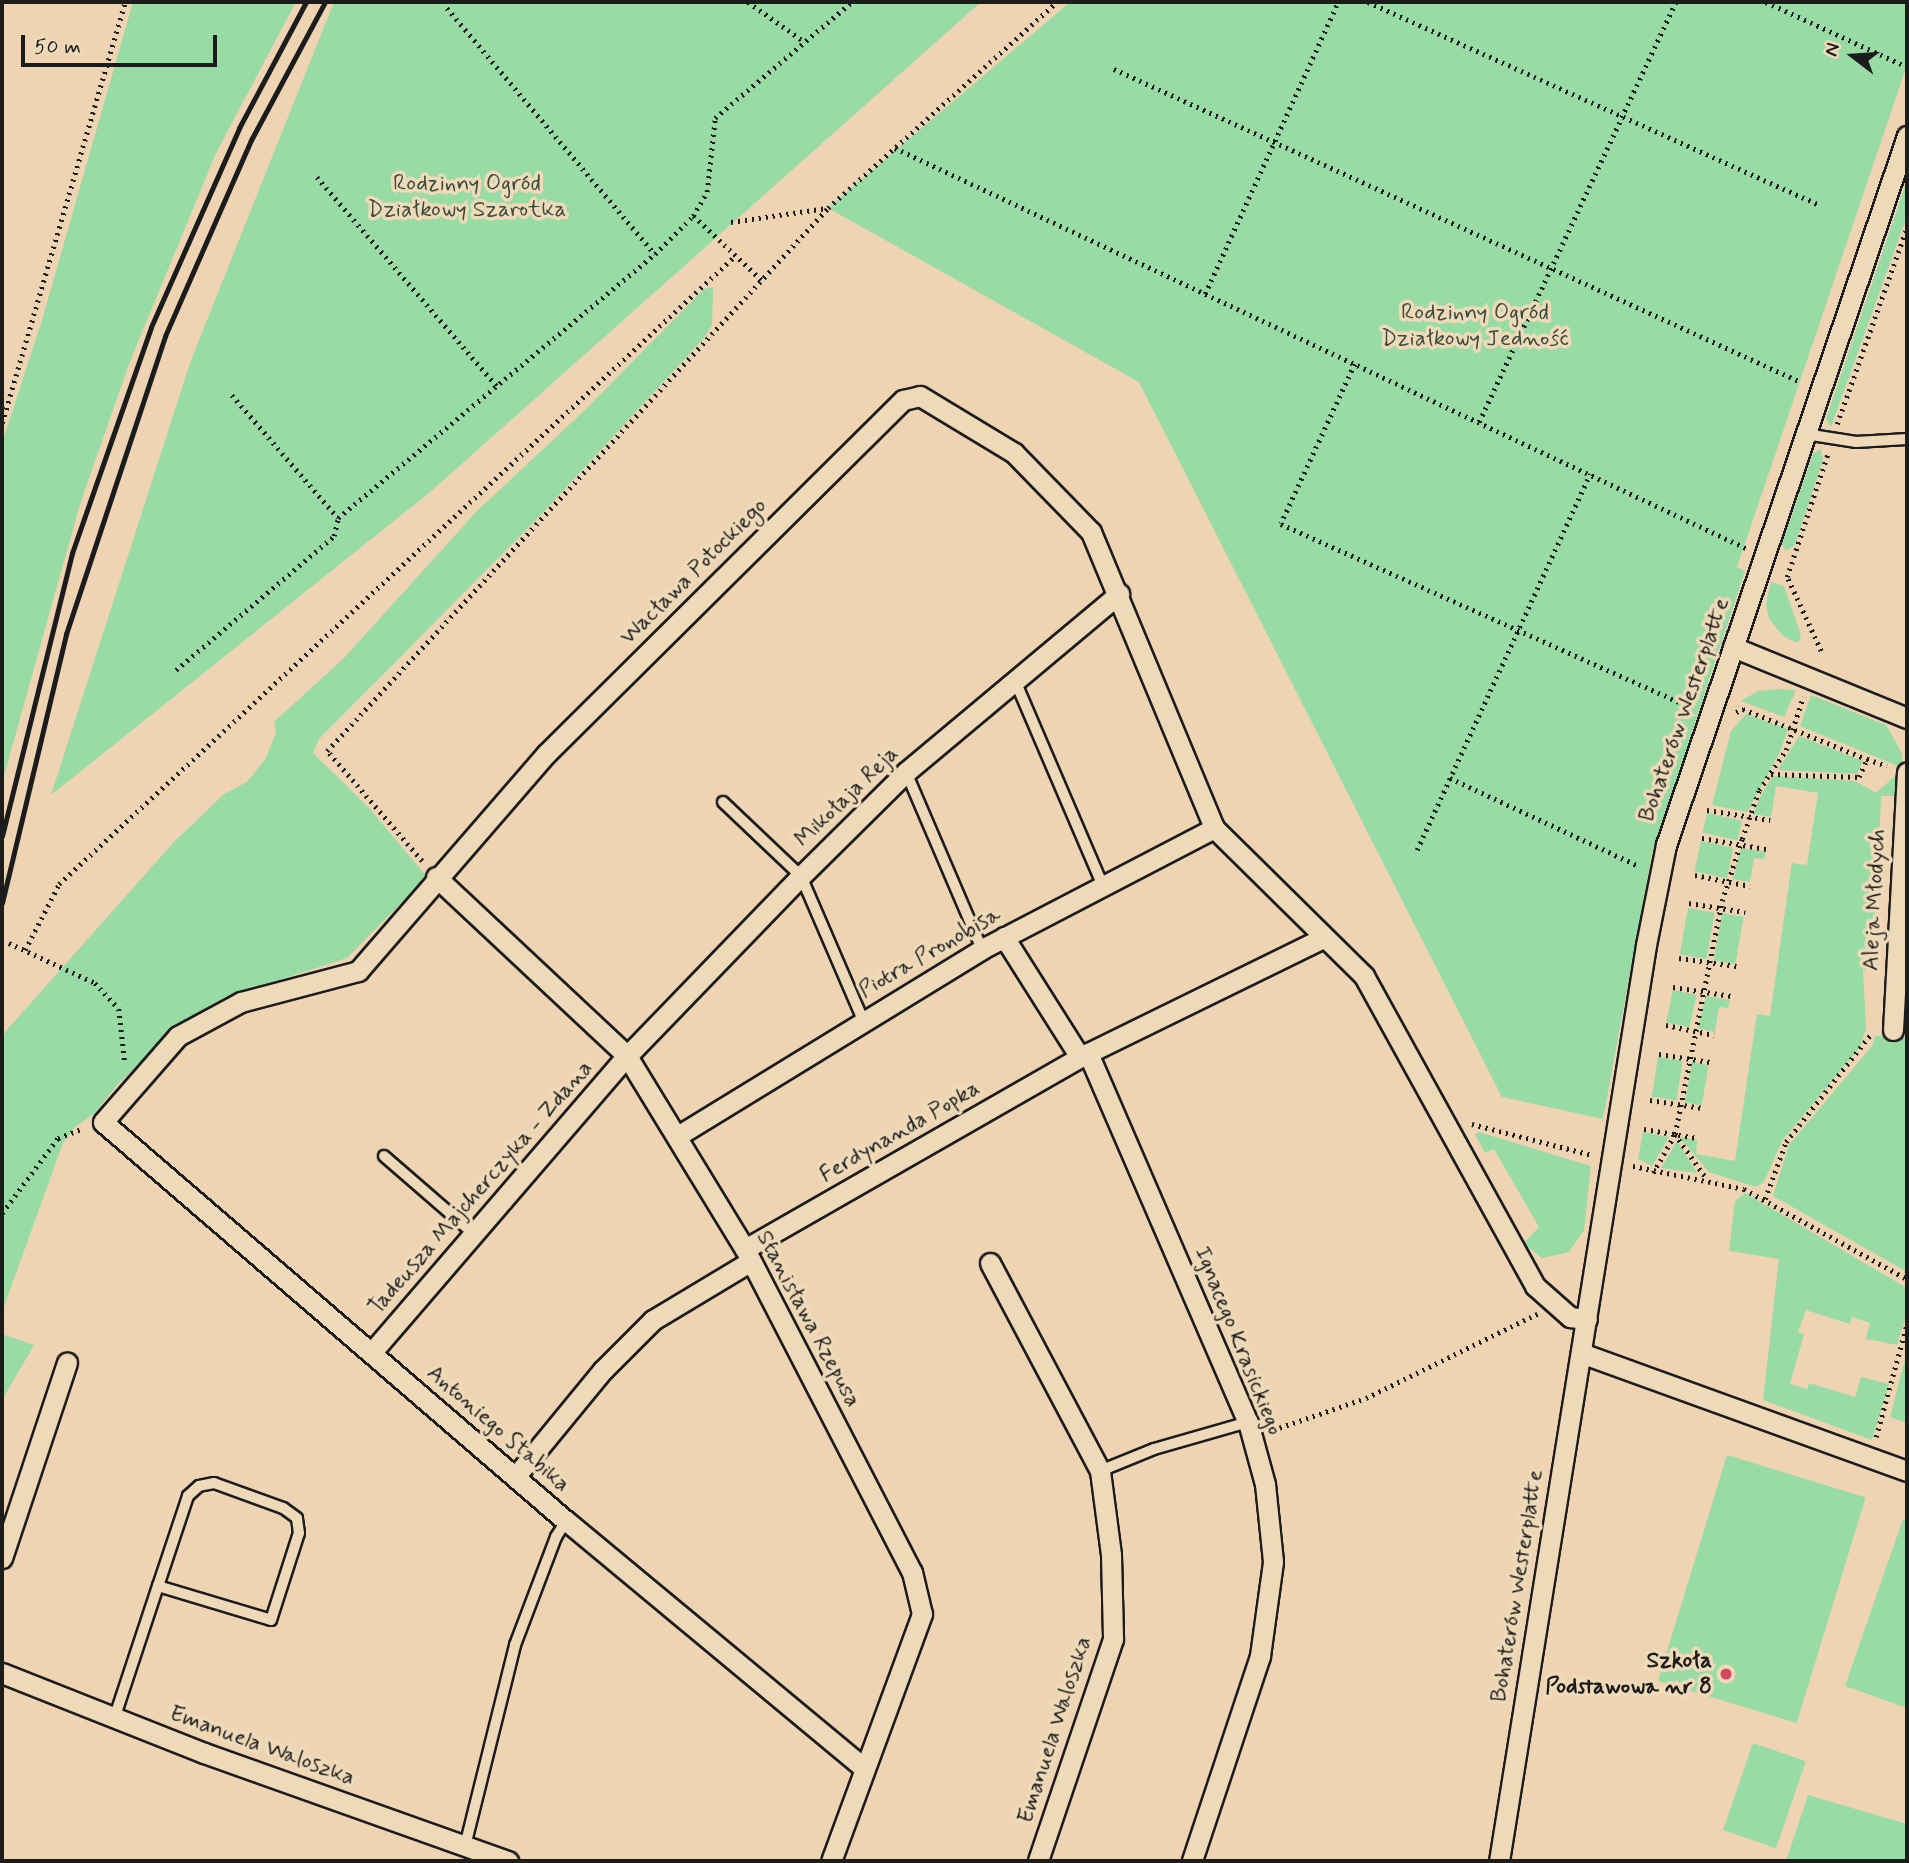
<!DOCTYPE html>
<html>
<head>
<meta charset="utf-8">
<style>
	body { margin:0 }
	#map { position:relative; width:1909px; height:1863px; overflow:hidden; background:#eed4b3; font-family:Mynerve,sans-serif }
	div>[style] { position:absolute }
	[style*='--x'] { left:calc(var(--x)*1px); top:calc(var(--y)*1px); width:calc(var(--w)*1px); rotate:calc(var(--a)*1deg) }
	.green>* { inset:0; background:#99dba5; transform-origin:0 0 }
	.path>* { height:4.5px; margin-top:-2.25px; transform-origin:0; background:repeating-linear-gradient(90deg,#1c1c1c 0 2px,transparent 0 7px) }
	.roads { filter:drop-shadow(2px 0 #1c1c1c) drop-shadow(-2px 0 #1c1c1c) drop-shadow(0 2px #1c1c1c) drop-shadow(0 -2px #1c1c1c) }
	.service>* { height:10px; margin:-5px; padding:0 5px; transform-origin:5px; border-radius:5px; background:#eedab8 }
	.minor>* { height:19px; margin:-9.5px; padding:0 9.5px; transform-origin:9.5px; border-radius:9.5px; background:#eedab8 }
	.rail>* { height:5px; margin:-2.5px; padding:0 2.5px; transform-origin:2.5px; border-radius:2.5px; background:#1c1c1c }
	.dots>* { width:19px; height:19px; translate:-50% -50%; box-sizing:border-box; border:4px solid #eedab8; border-radius:50% }
	span { translate:-50% -50%; white-space:nowrap; text-align:center; line-height:1.15; -webkit-text-stroke:7px #eedab8; paint-order:stroke }
	.park-label { font-size:23px; color:#3b4c3e }
	.street-label { font-size:23px; color:#1c1c1c }
	.poi-label { font-size:23px; color:#1c1c1c; font-weight:700 }
	.right { translate:-100% -50%; text-align:right }
	.frame { position:absolute; inset:0; border:4px solid #1c1c1c; pointer-events:none }
	.north { position:absolute; left:1818px; top:21px; width:70px; height:70px; -webkit-text-stroke:5px #eedab8; paint-order:stroke; rotate:287deg; font-size:19px; font-weight:700; line-height:28px; text-align:center; color:#1c1c1c }
	.north::after { content:''; display:block; margin:auto; width:24px; height:32px; background:#1c1c1c; clip-path:polygon(50% 0,100% 100%,50% 72%,0 100%) }
	.scale { position:absolute; left:21px; top:35px; width:196px; height:32px; box-sizing:border-box; border:4px solid #1c1c1c; border-top:0; padding-left:9px; font-size:21px; line-height:24px; white-space:nowrap; color:#1c1c1c; -webkit-text-stroke:5px #eedab8; paint-order:stroke }
</style>
</head>
<body>
<div id="map">
	<div class="green">
		<div style="clip-path:polygon(133px 2px,296px 2px,216px 153px,129px 364px,80px 504px,2px 783px,2px 443px,42px 320px)"></div>
		<div style="clip-path:polygon(334px 2px,981px 2px,429px 493px,51px 795px,191px 360px)"></div>
		<div style="clip-path:polygon(1070px 2px,1907px 2px,1907px 65px,1737px 567px,1745px 571px,1652px 853px,1603px 1119px,1502px 1097px,1139px 382px,828px 208px)"></div>
		<div style="clip-path:polygon(1907px 180px,1907px 216px,1831px 427px,1826px 419px)"></div>
		<div style="clip-path:polygon(713px 287px,712px 325px,704px 338px,536px 520px,319px 739px,313px 753px,369px 808px,427px 877px,347px 958px,224px 998px,202px 1011px,171px 1035px,117px 1085px,94px 1114px,76px 1126px,63px 1143px,2px 1312px,2px 1039px,6px 1031px,173px 843px,224px 794px,247px 782px,266px 758px,276px 732px,274px 722px,343px 659px,477px 511px,585px 410px,704px 289px)"></div>
		<div style="clip-path:polygon(1821px 449px,1823px 460px,1795px 545px,1786px 551px,1782px 544px,1813px 454px)"></div>
		<div style="clip-path:polygon(1771px 582px,1784px 586px,1801px 635px,1798px 643px,1783px 636px,1769px 619px,1766px 604px)"></div>
		<div style="clip-path:polygon(1779px 689px,1796px 690px,1784px 717px,1741px 701px,1758px 691px)"></div>
		<div style="clip-path:polygon(1811px 695px,1886px 725px,1902px 753px,1903px 768px,1800px 726px)"></div>
		<div style="clip-path:polygon(1746px 714px,1788px 729px,1780px 752px,1747px 812px,1712px 805px,1731px 731px)"></div>
		<div style="clip-path:polygon(1799px 736px,1863px 761px,1857px 774px,1778px 770px)"></div>
		<div style="clip-path:polygon(1896px 775px,1904px 780px,1900px 796px,1881px 796px,1874px 970px,1863px 970px,1866px 1029px,1860px 1047px,1782px 1141px,1764px 1182px,1756px 1187px,1709px 1172px,1679px 1137px,1697px 1140px,1696px 1154px,1735px 1161px,1757px 1014px,1770px 1016px,1792px 863px,1807px 865px,1818px 793px,1776px 786px,1771px 817px,1753px 814px,1763px 791px,1773px 776px,1855px 781px,1876px 793px)"></div>
		<div style="left:1707px;top:813px;width:36px;height:20px;rotate:13deg"></div>
		<div style="left:1701px;top:841px;width:33px;height:31px;rotate:12deg"></div>
		<div style="clip-path:polygon(1741px 848px,1766px 852px,1764px 859px,1754px 858px,1750px 882px,1733px 879px)"></div>
		<div style="left:1688px;top:908px;width:27px;height:47px;rotate:10deg"></div>
		<div style="left:1722px;top:913px;width:22px;height:48px;rotate:10deg"></div>
		<div style="left:1673px;top:990px;width:24px;height:33px;rotate:12deg"></div>
		<div style="clip-path:polygon(1706px 996px,1730px 1000px,1728px 1008px,1719px 1007px,1715px 1032px,1698px 1028px)"></div>
		<div style="clip-path:polygon(1875px 1036px,1907px 1038px,1907px 1272px,1773px 1196px,1789px 1145px,1872px 1046px)"></div>
		<div style="left:1658px;top:1057px;width:25px;height:40px;rotate:9deg"></div>
		<div style="left:1692px;top:1062px;width:17px;height:41px;rotate:10deg"></div>
		<div style="clip-path:polygon(1479px 1132px,1591px 1166px,1584px 1230px,1569px 1252px,1542px 1258px,1527px 1246px,1525px 1242px,1539px 1227px,1494px 1149px,1485px 1153px,1475px 1134px)"></div>
		<div style="clip-path:polygon(1643px 1132px,1669px 1137px,1652px 1166px,1638px 1159px)"></div>
		<div style="clip-path:polygon(1677px 1141px,1697px 1173px,1661px 1168px)"></div>
		<div style="clip-path:polygon(1745px 1193px,1907px 1288px,1907px 1313px,1897px 1345px,1866px 1339px,1870px 1323px,1852px 1317px,1850px 1324px,1806px 1310px,1798px 1332px,1804px 1334px,1790px 1384px,1807px 1389px,1809px 1383px,1855px 1397px,1861px 1377px,1889px 1384px,1872px 1440px,1763px 1400px,1779px 1259px,1729px 1251px,1735px 1201px)"></div>
		<div style="clip-path:polygon(2px 1334px,34px 1345px,2px 1400px)"></div>
		<div style="clip-path:polygon(1907px 1352px,1907px 1423px,1890px 1417px)"></div>
		<div style="left:1727px;top:1455px;width:145px;height:236px;rotate:17deg"></div>
		<div style="clip-path:polygon(1903px 1519px,1907px 1520px,1907px 1708px,1845px 1686px)"></div>
		<div style="left:1753px;top:1743px;width:56px;height:92px;rotate:19deg"></div>
		<div style="clip-path:polygon(1808px 1795px,1907px 1824px,1907px 1861px,1786px 1861px)"></div>
	</div>
	<div class="path">
		<div style="--x:748;--y:2;--w:70;--a:35.1"></div>
		<div style="--x:1368;--y:2;--w:495;--a:24.2"></div>
		<div style="--x:1766;--y:2;--w:155;--a:24.7"></div>
		<div style="--x:447;--y:8;--w:322;--a:49.8"></div>
		<div style="--x:655;--y:254;--w:54;--a:-45"></div>
		<div style="--x:1114;--y:69;--w:755;--a:24.49"></div>
		<div style="--x:895;--y:148;--w:940;--a:25.18"></div>
		<div style="--x:317;--y:177;--w:276;--a:49.3"></div>
		<div style="--x:731;--y:222;--w:97;--a:-8.3"></div>
		<div style="--x:761;--y:280;--w:93;--a:-136.7"></div>
		<div style="--x:693;--y:216;--w:28;--a:-60"></div>
		<div style="--x:707;--y:192;--w:74;--a:-83.8"></div>
		<div style="--x:715;--y:118;--w:180;--a:-40.3"></div>
		<div style="--x:1205;--y:294;--w:321;--a:-65.5"></div>
		<div style="--x:1355;--y:364;--w:176;--a:114.8"></div>
		<div style="--x:1281;--y:524;--w:449;--a:24.1"></div>
		<div style="--x:232;--y:395;--w:162;--a:49.2"></div>
		<div style="--x:338;--y:518;--w:413;--a:-39.8"></div>
		<div style="--x:1479;--y:422;--w:464;--a:-64.9"></div>
		<div style="--x:2;--y:423;--w:439;--a:-73.7"></div>
		<div style="--x:1837;--y:424;--w:209;--a:-70.4"></div>
		<div style="--x:1821;--y:651;--w:81;--a:-114.7"></div>
		<div style="--x:1787;--y:577;--w:131;--a:-71.7"></div>
		<div style="--x:176;--y:670;--w:207;--a:-40.3"></div>
		<div style="--x:334;--y:536;--w:18;--a:-77"></div>
		<div style="--x:1736;--y:712;--w:8;--a:-23"></div>
		<div style="--x:1743;--y:709;--w:134;--a:22"></div>
		<div style="--x:1771;--y:774;--w:88;--a:2"></div>
		<div style="--x:1859;--y:777;--w:20;--a:-66"></div>
		<div style="--x:1867;--y:759;--w:21;--a:19"></div>
		<div style="--x:1450;--y:778;--w:208;--a:25"></div>
		<div style="--x:1707;--y:810;--w:64;--a:9"></div>
		<div style="--x:1702;--y:838;--w:65;--a:9.8"></div>
		<div style="--x:1417;--y:850;--w:414;--a:-65.3"></div>
		<div style="--x:422;--y:861;--w:145;--a:-130.8"></div>
		<div style="--x:327;--y:751;--w:739;--a:-47.3"></div>
		<div style="--x:828;--y:208;--w:308;--a:-42"></div>
		<div style="--x:1695;--y:875;--w:56;--a:11.3"></div>
		<div style="--x:1689;--y:903;--w:57;--a:9.1"></div>
		<div style="--x:9;--y:943;--w:95;--a:24.9"></div>
		<div style="--x:95;--y:983;--w:35;--a:47"></div>
		<div style="--x:119;--y:1009;--w:54;--a:83.7"></div>
		<div style="--x:25;--y:950;--w:74;--a:-62.7"></div>
		<div style="--x:59;--y:884;--w:923;--a:-42.89"></div>
		<div style="--x:1679;--y:958;--w:58;--a:8"></div>
		<div style="--x:1673;--y:987;--w:59;--a:8.8"></div>
		<div style="--x:1666;--y:1025;--w:49;--a:11.8"></div>
		<div style="--x:1659;--y:1054;--w:52;--a:8.9"></div>
		<div style="--x:1650;--y:1100;--w:53;--a:8.7"></div>
		<div style="--x:1472;--y:1124;--w:124;--a:14.5"></div>
		<div style="--x:1644;--y:1129;--w:54;--a:9.6"></div>
		<div style="--x:1675;--y:1134;--w:55;--a:54.6"></div>
		<div style="--x:1633;--y:1166;--w:113;--a:11.7"></div>
		<div style="--x:1744;--y:1189;--w:186;--a:28.9"></div>
		<div style="--x:1653;--y:1173;--w:45;--a:-60.6"></div>
		<div style="--x:1675;--y:1134;--w:238;--a:-78.6"></div>
		<div style="--x:1722;--y:901;--w:65;--a:-72.1"></div>
		<div style="--x:1742;--y:839;--w:52;--a:-70.9"></div>
		<div style="--x:1759;--y:790;--w:48;--a:-56"></div>
		<div style="--x:1786;--y:750;--w:56;--a:-72.2"></div>
		<div style="--x:1765;--y:1199;--w:61;--a:-69.8"></div>
		<div style="--x:1786;--y:1142;--w:137;--a:-51.8"></div>
		<div style="--x:2;--y:1213;--w:94;--a:-53.3"></div>
		<div style="--x:58;--y:1138;--w:26;--a:-21"></div>
		<div style="--x:1273;--y:1430;--w:98;--a:-19"></div>
		<div style="--x:1366;--y:1398;--w:191;--a:-26.2"></div>
		<div style="--x:1876;--y:1437;--w:117;--a:-74.7"></div>
	</div>
	<div class="roads">
		<div class="service">
			<div style="--x:1805;--y:434;--w:52;--a:8.9"></div>
			<div style="--x:1856;--y:442;--w:51;--a:-3.4"></div>
			<div style="--x:1016;--y:683;--w:223;--a:66.8"></div>
			<div style="--x:906;--y:772;--w:193;--a:66.8"></div>
			<div style="--x:723;--y:802;--w:108;--a:43.5"></div>
			<div style="--x:801;--y:876;--w:157;--a:66.7"></div>
			<div style="--x:384;--y:1156;--w:119;--a:40.9"></div>
			<div style="--x:1100;--y:1471;--w:58;--a:-22.2"></div>
			<div style="--x:1154;--y:1449;--w:98;--a:-16"></div>
			<div style="--x:115;--y:1716;--w:137;--a:-71.7"></div>
			<div style="--x:158;--y:1586;--w:118;--a:16.7"></div>
			<div style="--x:271;--y:1620;--w:91;--a:-72.2"></div>
			<div style="--x:299;--y:1533;--w:15;--a:-98"></div>
			<div style="--x:297;--y:1518;--w:17;--a:-144"></div>
			<div style="--x:283;--y:1508;--w:73;--a:-160.1"></div>
			<div style="--x:214;--y:1483;--w:15;--a:169"></div>
			<div style="--x:199;--y:1486;--w:15;--a:138"></div>
			<div style="--x:188;--y:1496;--w:95;--a:108.4"></div>
			<div style="--x:465;--y:1846;--w:207;--a:-76"></div>
			<div style="--x:515;--y:1645;--w:116;--a:-69.2"></div>
			<div style="--x:556;--y:1537;--w:19;--a:-58"></div>
		</div>
		<div class="minor">
			<div style="--x:1733;--y:647;--w:188;--a:22.2"></div>
			<div style="--x:436;--y:877;--w:262;--a:43.1"></div>
			<div style="--x:627;--y:1056;--w:226;--a:58.6"></div>
			<div style="--x:745;--y:1249;--w:364;--a:62.7"></div>
			<div style="--x:912;--y:1572;--w:43;--a:76.6"></div>
			<div style="--x:922;--y:1614;--w:263;--a:110.2"></div>
			<div style="--x:1004;--y:937;--w:142;--a:57.7"></div>
			<div style="--x:1893;--y:1030;--w:258;--a:-86.9"></div>
			<div style="--x:1088;--y:1053;--w:402;--a:66.6"></div>
			<div style="--x:1248;--y:1422;--w:64;--a:74.7"></div>
			<div style="--x:1265;--y:1484;--w:78;--a:84.1"></div>
			<div style="--x:1273;--y:1562;--w:95;--a:97.9"></div>
			<div style="--x:1260;--y:1656;--w:216;--a:108.4"></div>
			<div style="--x:679;--y:1135;--w:356;--a:-31.5"></div>
			<div style="--x:982;--y:949;--w:262;--a:-27.5"></div>
			<div style="--x:745;--y:1249;--w:386;--a:-29.8"></div>
			<div style="--x:1080;--y:1057;--w:271;--a:-26.1"></div>
			<div style="--x:990;--y:1263;--w:235;--a:62.1"></div>
			<div style="--x:1100;--y:1471;--w:85;--a:82.5"></div>
			<div style="--x:1111;--y:1555;--w:84;--a:88.6"></div>
			<div style="--x:1113;--y:1639;--w:234;--a:108.7"></div>
			<div style="--x:372;--y:1352;--w:391;--a:-49.3"></div>
			<div style="--x:627;--y:1056;--w:250;--a:-46"></div>
			<div style="--x:801;--y:876;--w:148;--a:-44.7"></div>
			<div style="--x:906;--y:772;--w:278;--a:-39.9"></div>
			<div style="--x:1581;--y:1353;--w:347;--a:19.9"></div>
			<div style="--x:515;--y:1477;--w:139;--a:-50.6"></div>
			<div style="--x:603;--y:1370;--w:71;--a:-45"></div>
			<div style="--x:653;--y:1320;--w:114;--a:-31"></div>
			<div style="--x:2;--y:1558;--w:206;--a:-71.6"></div>
			<div style="--x:2;--y:1673;--w:217;--a:21.6"></div>
			<div style="--x:204;--y:1753;--w:323;--a:19.6"></div>
			<div style="--x:864;--y:1768;--w:387;--a:-140.3"></div>
			<div style="--x:566;--y:1521;--w:611;--a:-139.25"></div>
			<div style="--x:103;--y:1122;--w:114;--a:-48.9"></div>
			<div style="--x:178;--y:1036;--w:72;--a:-28.4"></div>
			<div style="--x:241;--y:1002;--w:121;--a:-14.8"></div>
			<div style="--x:358;--y:971;--w:287;--a:-49.1"></div>
			<div style="--x:546;--y:754;--w:503;--a:-44.76"></div>
			<div style="--x:903;--y:400;--w:17;--a:-13"></div>
			<div style="--x:920;--y:396;--w:110;--a:31.2"></div>
			<div style="--x:1014;--y:453;--w:110;--a:45.7"></div>
			<div style="--x:1091;--y:532;--w:321;--a:67.4"></div>
			<div style="--x:1214;--y:828;--w:211;--a:44.6"></div>
			<div style="--x:1364;--y:976;--w:354;--a:61.1"></div>
			<div style="--x:1535;--y:1286;--w:47;--a:41.5"></div>
			<div style="--x:1570;--y:1317;--w:17;--a:7"></div>
			<div style="--x:1499;--y:1861;--w:928;--a:-80.88"></div>
			<div style="--x:1646;--y:945;--w:102;--a:-78.7"></div>
			<div style="--x:1666;--y:845;--w:749;--a:-71.23"></div>
		</div>
	</div>
	<div class="rail">
		<div style="--x:2;--y:836;--w:292;--a:-76.1"></div>
		<div style="--x:72;--y:553;--w:239;--a:-70.7"></div>
		<div style="--x:151;--y:327;--w:218;--a:-66.1"></div>
		<div style="--x:239;--y:128;--w:143;--a:-62"></div>
		<div style="--x:2;--y:903;--w:277;--a:-76.6"></div>
		<div style="--x:66;--y:634;--w:314;--a:-71.6"></div>
		<div style="--x:165;--y:336;--w:214;--a:-66.3"></div>
		<div style="--x:251;--y:140;--w:157;--a:-61.8"></div>
	</div>
	<div class="dots">
		<div style="left:1726px;top:1674px;background:#d1495b"></div>
	</div>
	<div class="park-label">
		<span style="left:467px;top:197px">Rodzinny Ogród<br>Działkowy Szarotka</span>
		<span style="left:1475px;top:326px">Rodzinny Ogród<br>Działkowy Jedność</span>
	</div>
	<div class="street-label">
		<span style="left:694px;top:572px;rotate:-45deg">Wacława Potockiego</span>
		<span style="left:1685px;top:710px;rotate:-71deg">Bohaterów Westerplatte</span>
		<span style="left:847px;top:797px;rotate:-44deg">Mikołaja Reja</span>
		<span style="left:1875px;top:900px;rotate:-87deg">Aleja Młodych</span>
		<span style="left:930px;top:953px;rotate:-30deg">Piotra Pronobisa</span>
		<span style="left:900px;top:1132px;rotate:-30deg">Ferdynanda Popka</span>
		<span style="left:481px;top:1188px;rotate:-49deg">Tadeusza Majcherczyka - Zdana</span>
		<span style="left:808px;top:1319px;rotate:62deg">Stanisława Rzepusa</span>
		<span style="left:1238px;top:1341px;rotate:68deg">Ignacego Krasickiego</span>
		<span style="left:498px;top:1429px;rotate:41deg">Antoniego Stabika</span>
		<span style="left:1518px;top:1586px;rotate:-81deg">Bohaterów Westerplatte</span>
		<span style="left:1055px;top:1730px;rotate:-72deg">Emanuela Waloszka</span>
		<span style="left:262px;top:1746px;rotate:20deg">Emanuela Waloszka</span>
	</div>
	<div class="poi-label">
		<span class="right" style="left:1712px;top:1674px">Szkoła<br>Podstawowa nr 8</span>
	</div>
	<div class="frame"></div>
	<div class="north">N</div>
	<div class="scale">50 m</div>
</div>
</body>
</html>
